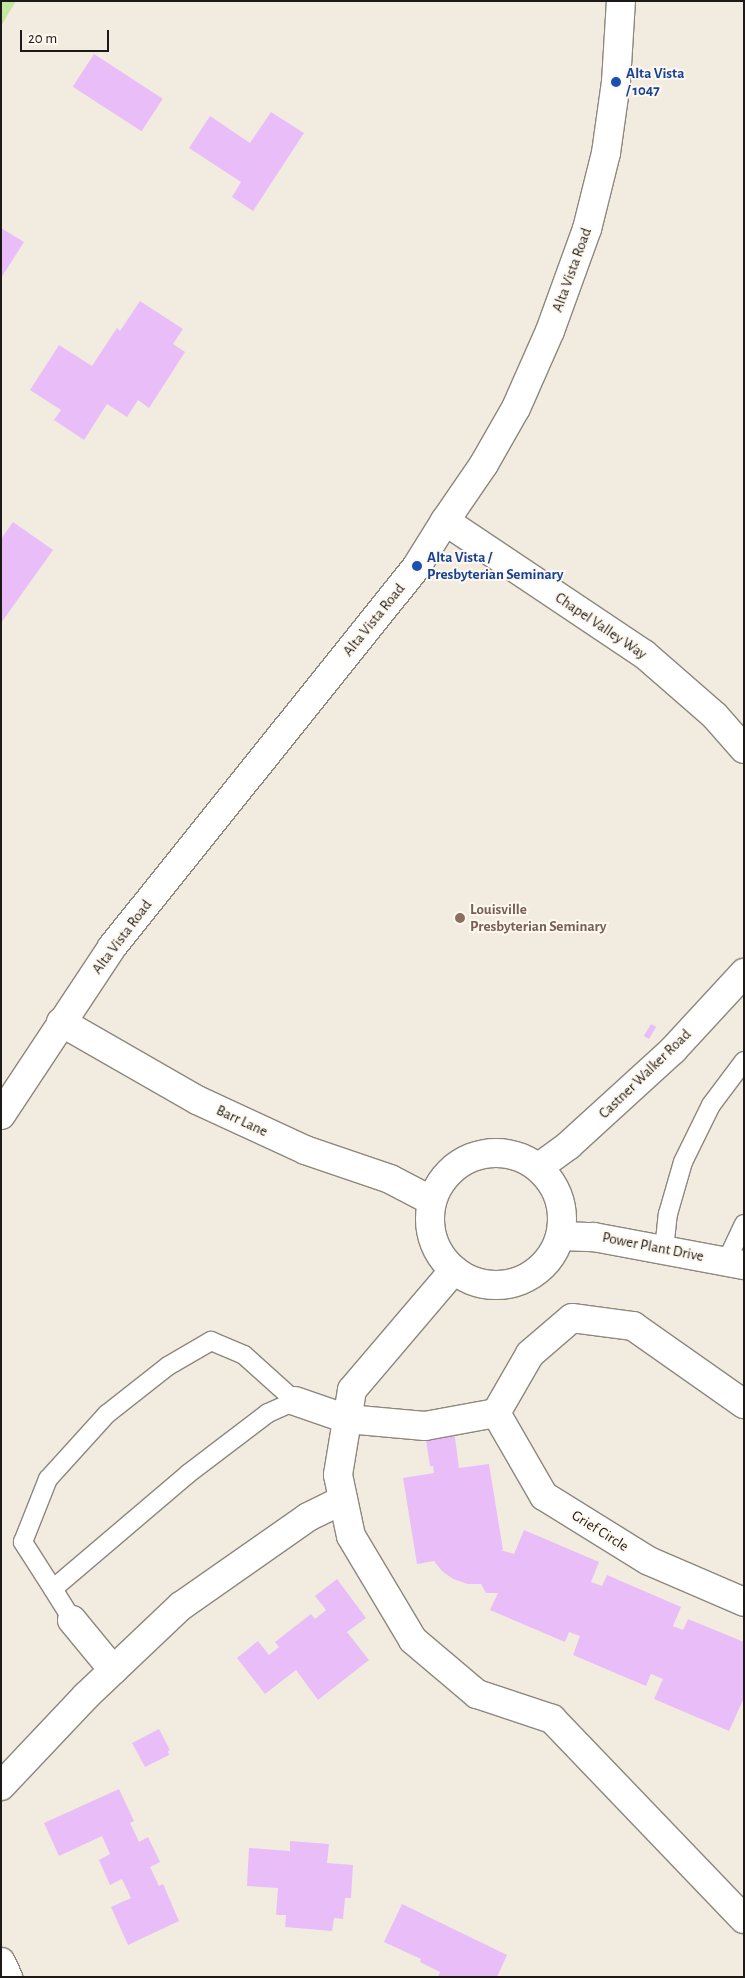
<!DOCTYPE html>
<html>
<head>
<meta charset="utf-8">
<style>
	body { margin:0 }
	#map { position:relative; width:745px; height:1978px; overflow:hidden; background:#f2ebe0; font-family:"Alegreya Sans",sans-serif }
	div>[style] { position:absolute }
	[style*='--x'] { left:calc(var(--x)*1px); top:calc(var(--y)*1px); width:calc(var(--w)*1px); rotate:calc(var(--a)*1deg) }
	.green>* { inset:0; background:#c2e7a3 }
	.building>* { inset:0; background:#e9bef8; transform-origin:0 0 }
	.roads { filter:drop-shadow(1px 0 #8d877d) drop-shadow(-1px 0 #8d877d) drop-shadow(0 1px #8d877d) drop-shadow(0 -1px #8d877d) }
	.lane>* { height:18px; margin:-9px; padding:0 9px; transform-origin:9px; border-radius:9px; background:#fff }
	.street>* { height:28px; margin:-14px; padding:0 14px; transform-origin:14px; border-radius:14px; background:#fff }
	.street>.ring { margin:-14px; padding:0; box-sizing:content-box; background:none; border:28px solid #fff; border-radius:50% }
	.dots>* { width:14px; height:14px; translate:-50% -50%; box-sizing:border-box; border:2px solid #fef8ef; border-radius:50% }
	span { translate:-50% -50%; white-space:nowrap; text-align:center; line-height:1.15; -webkit-text-stroke:4px #fef8ef; paint-order:stroke }
	.transit-label { font-size:15px; color:#164399; font-weight:700 }
	.left { translate:0 -50%; text-align:left }
	.street-label { font-size:15px; color:#1c1916 }
	.education-label { font-size:15px; color:#785e54; font-weight:700 }
	.frame { position:absolute; inset:0; border:2px solid #1c1916; pointer-events:none }
	.scale { position:absolute; left:20px; top:30px; width:89px; height:22px; box-sizing:border-box; border:2px solid #1c1916; border-top:0; padding-left:6px; font-size:15px; line-height:18px; white-space:nowrap; color:#1c1916; -webkit-text-stroke:4px #fef8ef; paint-order:stroke }
</style>
</head>
<body>
<div id="map">
	<div class="green">
		<div style="clip-path:polygon(1px 1px,16px 1px,1px 26px)"></div>
	</div>
	<div class="building">
		<div style="left:94px;top:54px;width:82px;height:39px;rotate:33deg"></div>
		<div style="clip-path:polygon(271px 112px,304px 133px,253px 211px,232px 197px,241px 182px,189px 148px,210px 116px,250px 143px)"></div>
		<div style="clip-path:polygon(1px 228px,24px 242px,1px 278px)"></div>
		<div style="clip-path:polygon(140px 301px,183px 329px,173px 344px,185px 352px,149px 408px,138px 400px,127px 417px,107px 404px,84px 440px,54px 420px,61px 410px,30px 390px,59px 345px,92px 366px,117px 328px,120px 331px)"></div>
		<div style="clip-path:polygon(13px 522px,53px 550px,1px 623px,1px 539px)"></div>
		<div style="left:651px;top:1024px;width:6px;height:14px;rotate:31deg"></div>
		<div style="clip-path:polygon(454px 1430px,459px 1468px,489px 1464px,503px 1550px,500px 1550px,514px 1554px,524px 1530px,599px 1562px,591px 1582px,602px 1586px,607px 1575px,681px 1607px,673px 1626px,683px 1630px,688px 1619px,744px 1642px,744px 1698px,729px 1731px,654px 1699px,663px 1679px,651px 1674px,646px 1686px,573px 1655px,580px 1636px,569px 1632px,565px 1642px,490px 1610px,498px 1593px,486px 1593px,481px 1584px,468px 1584px,453px 1579px,442px 1571px,434px 1561px,417px 1564px,403px 1478px,434px 1473px,433px 1466px,430px 1466px,425px 1434px)"></div>
		<div style="clip-path:polygon(337px 1579px,366px 1618px,347px 1632px,369px 1660px,318px 1700px,296px 1670px,265px 1694px,237px 1658px,258px 1641px,269px 1655px,279px 1647px,275px 1642px,311px 1614px,315px 1619px,326px 1610px,315px 1596px)"></div>
		<div style="clip-path:polygon(159px 1729px,170px 1750px,168px 1751px,169px 1755px,145px 1767px,132px 1743px)"></div>
		<div style="clip-path:polygon(119px 1789px,134px 1821px,130px 1823px,139px 1842px,148px 1837px,160px 1862px,150px 1867px,159px 1886px,163px 1884px,179px 1921px,128px 1945px,111px 1907px,131px 1898px,122px 1879px,110px 1885px,106px 1876px,99px 1860px,110px 1854px,102px 1836px,59px 1856px,44px 1823px)"></div>
		<div style="clip-path:polygon(290px 1841px,329px 1844px,327px 1863px,353px 1865px,351px 1898px,345px 1898px,343px 1919px,334px 1918px,332px 1931px,285px 1927px,286px 1915px,276px 1915px,278px 1888px,247px 1886px,249px 1848px,290px 1851px)"></div>
		<div style="clip-path:polygon(402px 1904px,507px 1955px,497px 1977px,438px 1977px,440px 1972px,420px 1962px,421px 1959px,384px 1942px)"></div>
	</div>
	<div class="roads">
		<div class="lane">
			<div style="--x:664;--y:1250;--w:36;--a:-84"></div>
			<div style="--x:668;--y:1214;--w:54;--a:-73.9"></div>
			<div style="--x:683;--y:1162;--w:64;--a:-63.8"></div>
			<div style="--x:711;--y:1105;--w:55;--a:-53.1"></div>
			<div style="--x:726;--y:1262;--w:42;--a:-64.7"></div>
			<div style="--x:211;--y:1341;--w:36;--a:23"></div>
			<div style="--x:244;--y:1355;--w:69;--a:42"></div>
			<div style="--x:295;--y:1401;--w:30;--a:156"></div>
			<div style="--x:268;--y:1413;--w:101;--a:142.7"></div>
			<div style="--x:188;--y:1474;--w:177;--a:139.6"></div>
			<div style="--x:53;--y:1589;--w:56;--a:-122.6"></div>
			<div style="--x:23;--y:1542;--w:68;--a:-68.4"></div>
			<div style="--x:48;--y:1479;--w:88;--a:-47.8"></div>
			<div style="--x:107;--y:1414;--w:78;--a:-38.2"></div>
			<div style="--x:168;--y:1366;--w:50;--a:-30.2"></div>
			<div style="--x:53;--y:1589;--w:36;--a:58"></div>
		</div>
		<div class="street">
			<div style="--x:445;--y:521;--w:239;--a:33.8"></div>
			<div style="--x:644;--y:654;--w:94;--a:41.1"></div>
			<div style="--x:715;--y:716;--w:44;--a:48.7"></div>
			<div style="--x:61;--y:1022;--w:157;--a:29.8"></div>
			<div style="--x:197;--y:1100;--w:119;--a:24.8"></div>
			<div style="--x:305;--y:1150;--w:90;--a:18.8"></div>
			<div style="--x:390;--y:1179;--w:47;--a:27.6"></div>
			<div style="--x:1;--y:1115;--w:201;--a:-56.5"></div>
			<div style="--x:112;--y:947;--w:488;--a:-51.3"></div>
			<div style="--x:417;--y:566;--w:53;--a:-58.1"></div>
			<div style="--x:445;--y:521;--w:69;--a:-55.6"></div>
			<div style="--x:484;--y:464;--w:64;--a:-60.3"></div>
			<div style="--x:516;--y:408;--w:84;--a:-66.2"></div>
			<div style="--x:550;--y:331;--w:109;--a:-70.1"></div>
			<div style="--x:587;--y:229;--w:78;--a:-76"></div>
			<div style="--x:606;--y:153;--w:72;--a:-82"></div>
			<div style="--x:616;--y:82;--w:81;--a:-86.5"></div>
			<div class="ring" style="left:430px;top:1153px;width:104px;height:104px"></div>
			<div style="--x:539;--y:1167;--w:37;--a:-36"></div>
			<div style="--x:569;--y:1145;--w:141;--a:-42.4"></div>
			<div style="--x:673;--y:1050;--w:105;--a:-47.3"></div>
			<div style="--x:561;--y:1236;--w:33;--a:2"></div>
			<div style="--x:594;--y:1237;--w:153;--a:10.6"></div>
			<div style="--x:454;--y:1270;--w:157;--a:130.4"></div>
			<div style="--x:352;--y:1390;--w:86;--a:99.4"></div>
			<div style="--x:338;--y:1475;--w:62;--a:78"></div>
			<div style="--x:351;--y:1536;--w:121;--a:59.2"></div>
			<div style="--x:413;--y:1640;--w:84;--a:40.2"></div>
			<div style="--x:477;--y:1694;--w:79;--a:18.4"></div>
			<div style="--x:552;--y:1719;--w:277;--a:46.2"></div>
			<div style="--x:295;--y:1401;--w:55;--a:19.1"></div>
			<div style="--x:347;--y:1419;--w:78;--a:5.1"></div>
			<div style="--x:425;--y:1426;--w:72;--a:-10.4"></div>
			<div style="--x:496;--y:1413;--w:96;--a:60"></div>
			<div style="--x:544;--y:1496;--w:123;--a:31.8"></div>
			<div style="--x:649;--y:1561;--w:103;--a:23.3"></div>
			<div style="--x:496;--y:1413;--w:68;--a:-60"></div>
			<div style="--x:530;--y:1354;--w:55;--a:-40.6"></div>
			<div style="--x:572;--y:1318;--w:62;--a:7.5"></div>
			<div style="--x:633;--y:1326;--w:136;--a:35.1"></div>
			<div style="--x:72;--y:1620;--w:65;--a:50.6"></div>
			<div style="--x:1;--y:1786;--w:124;--a:-46.6"></div>
			<div style="--x:86;--y:1696;--w:131;--a:-43.5"></div>
			<div style="--x:181;--y:1606;--w:155;--a:-35"></div>
			<div style="--x:308;--y:1517;--w:39;--a:-26"></div>
			<div style="--x:1;--y:1962;--w:17;--a:65"></div>
		</div>
	</div>
	<div class="dots">
		<div style="left:616px;top:82px;background:#1a4fb4"></div>
		<div style="left:417px;top:566px;background:#1a4fb4"></div>
		<div style="left:460px;top:918px;background:#8d6e63"></div>
	</div>
	<div class="transit-label">
		<span class="left" style="left:626px;top:82px">Alta Vista<br>/ 1047</span>
		<span class="left" style="left:427px;top:566px">Alta Vista /<br>Presbyterian Seminary</span>
	</div>
	<div class="street-label">
		<span style="left:572px;top:270px;rotate:-70deg">Alta Vista Road</span>
		<span style="left:374px;top:620px;rotate:-51deg">Alta Vista Road</span>
		<span style="left:601px;top:626px;rotate:34deg">Chapel Valley Way</span>
		<span style="left:122px;top:937px;rotate:-53deg">Alta Vista Road</span>
		<span style="left:645px;top:1074px;rotate:-44deg">Castner Walker Road</span>
		<span style="left:242px;top:1121px;rotate:25deg">Barr Lane</span>
		<span style="left:653px;top:1247px;rotate:11deg">Power Plant Drive</span>
		<span style="left:600px;top:1531px;rotate:32deg">Grief Circle</span>
	</div>
	<div class="education-label">
		<span class="left" style="left:470px;top:918px">Louisville<br>Presbyterian Seminary</span>
	</div>
	<div class="frame"></div>
	<div class="scale">20 m</div>
</div>
</body>
</html>
